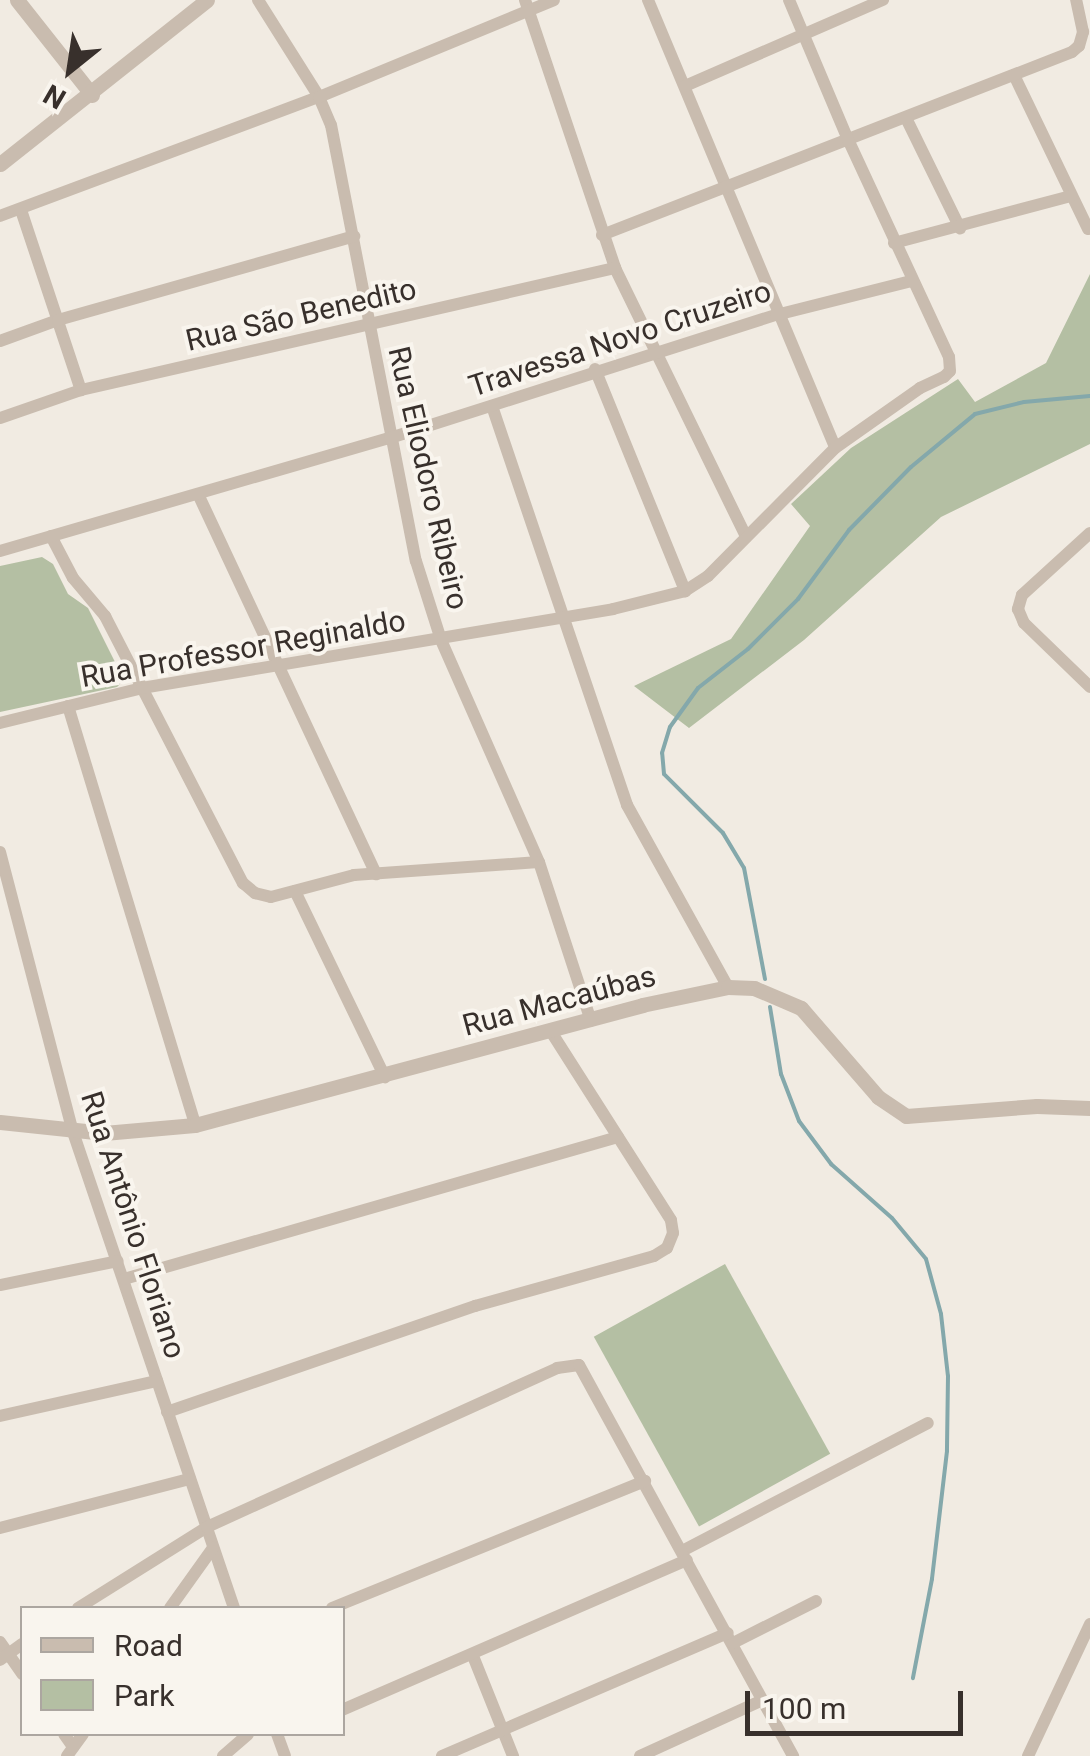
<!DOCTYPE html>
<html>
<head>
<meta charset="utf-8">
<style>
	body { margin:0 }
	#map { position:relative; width:1090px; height:1756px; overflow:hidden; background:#f1ebe2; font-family:Roboto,sans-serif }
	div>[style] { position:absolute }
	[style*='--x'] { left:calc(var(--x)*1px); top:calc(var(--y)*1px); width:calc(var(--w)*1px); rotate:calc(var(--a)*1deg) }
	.green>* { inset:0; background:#b4bfa3; transform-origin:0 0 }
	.stream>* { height:4px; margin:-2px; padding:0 2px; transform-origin:2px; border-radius:2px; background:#84a8ab }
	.minor>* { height:12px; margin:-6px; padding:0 6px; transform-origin:6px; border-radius:6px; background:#c9bcaf }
	.tertiary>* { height:15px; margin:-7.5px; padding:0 7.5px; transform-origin:7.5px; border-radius:7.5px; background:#c9bcaf }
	span { translate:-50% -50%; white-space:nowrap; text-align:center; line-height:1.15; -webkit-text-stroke:8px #f9f5ee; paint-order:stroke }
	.street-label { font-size:30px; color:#38302c }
	.legend { position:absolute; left:20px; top:1606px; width:325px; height:130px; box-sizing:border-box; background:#f9f5ee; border:2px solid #aca6a0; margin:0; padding:12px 18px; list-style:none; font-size:30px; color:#38302c }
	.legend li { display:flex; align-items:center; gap:20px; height:50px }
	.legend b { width:50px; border:2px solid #aca6a0 }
	.north { position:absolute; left:20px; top:20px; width:100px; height:100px; -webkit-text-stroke:8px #f9f5ee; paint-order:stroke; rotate:210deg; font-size:28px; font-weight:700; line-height:40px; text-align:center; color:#38302c }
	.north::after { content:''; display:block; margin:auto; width:35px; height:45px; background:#38302c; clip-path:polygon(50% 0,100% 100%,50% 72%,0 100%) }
	.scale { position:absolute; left:745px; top:1691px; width:218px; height:45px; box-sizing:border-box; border:5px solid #38302c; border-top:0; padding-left:12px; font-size:30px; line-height:35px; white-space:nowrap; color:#38302c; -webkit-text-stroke:8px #f9f5ee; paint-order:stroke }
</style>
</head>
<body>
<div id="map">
	<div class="green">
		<div style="clip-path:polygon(1090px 274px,1090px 444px,941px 517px,804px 640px,689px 728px,634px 686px,731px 639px,810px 526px,791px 504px,851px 448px,958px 379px,975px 402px,1046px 363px)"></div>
		<div style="clip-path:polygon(42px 557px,53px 564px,68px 594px,88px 608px,124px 680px,117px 687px,0 712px,0 566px)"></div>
		<div style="left:725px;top:1264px;width:217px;height:150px;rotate:61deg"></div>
	</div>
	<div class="stream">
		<div style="--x:765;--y:979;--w:113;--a:-100.7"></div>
		<div style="--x:744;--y:868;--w:41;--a:-121"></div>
		<div style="--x:723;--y:833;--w:83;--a:-135"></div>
		<div style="--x:664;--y:774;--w:21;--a:-95"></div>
		<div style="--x:662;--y:753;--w:27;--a:-73"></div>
		<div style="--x:670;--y:727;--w:48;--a:-54.3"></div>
		<div style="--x:698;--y:688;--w:63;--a:-38"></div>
		<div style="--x:748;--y:649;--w:71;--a:-45"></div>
		<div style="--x:798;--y:599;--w:86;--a:-53.5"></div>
		<div style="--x:849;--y:530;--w:88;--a:-45.5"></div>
		<div style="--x:911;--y:467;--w:83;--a:-39.6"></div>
		<div style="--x:975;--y:414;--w:50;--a:-13.8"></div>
		<div style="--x:1024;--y:402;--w:66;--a:-5.2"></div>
		<div style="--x:770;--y:1007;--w:68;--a:80.7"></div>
		<div style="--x:781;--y:1074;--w:50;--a:69"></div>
		<div style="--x:799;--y:1121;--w:54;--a:53.3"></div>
		<div style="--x:831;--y:1164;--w:81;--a:41.5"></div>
		<div style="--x:892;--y:1218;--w:53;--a:50.3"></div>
		<div style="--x:926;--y:1259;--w:57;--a:74.7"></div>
		<div style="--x:941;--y:1314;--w:62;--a:83.6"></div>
		<div style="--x:948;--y:1376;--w:75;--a:90.8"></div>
		<div style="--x:947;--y:1451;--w:129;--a:96.7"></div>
		<div style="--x:932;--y:1579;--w:101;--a:100.9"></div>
	</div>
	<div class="minor">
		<div style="--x:258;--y:0;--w:115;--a:57.8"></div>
		<div style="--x:319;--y:97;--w:30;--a:67"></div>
		<div style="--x:331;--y:125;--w:444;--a:79"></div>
		<div style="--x:416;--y:561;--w:83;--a:72.4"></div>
		<div style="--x:441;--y:640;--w:243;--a:66.2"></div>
		<div style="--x:539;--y:862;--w:167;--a:71.9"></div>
		<div style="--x:525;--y:0;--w:283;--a:71.4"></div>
		<div style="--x:615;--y:268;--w:299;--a:64"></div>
		<div style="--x:648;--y:0;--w:485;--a:67.3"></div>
		<div style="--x:1014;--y:75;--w:171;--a:64.3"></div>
		<div style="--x:685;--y:86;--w:216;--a:-23.5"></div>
		<div style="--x:906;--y:118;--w:123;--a:63.9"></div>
		<div style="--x:21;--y:210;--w:190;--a:71.6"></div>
		<div style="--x:0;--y:216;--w:340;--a:-20.5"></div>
		<div style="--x:319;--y:97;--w:254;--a:-22.4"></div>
		<div style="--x:602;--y:235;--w:504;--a:-21.27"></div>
		<div style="--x:1072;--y:52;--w:9;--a:-41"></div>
		<div style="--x:1079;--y:46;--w:15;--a:-74"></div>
		<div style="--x:1083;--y:32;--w:33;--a:-102"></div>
		<div style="--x:894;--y:243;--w:183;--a:-14.9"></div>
		<div style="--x:0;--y:341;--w:62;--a:-19.9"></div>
		<div style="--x:58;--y:320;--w:308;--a:-15.8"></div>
		<div style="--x:595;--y:369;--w:240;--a:67.9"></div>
		<div style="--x:492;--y:406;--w:421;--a:71.3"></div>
		<div style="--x:627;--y:805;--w:208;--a:61"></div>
		<div style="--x:0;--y:418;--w:86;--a:-19.1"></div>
		<div style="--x:81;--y:390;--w:548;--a:-12.87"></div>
		<div style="--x:198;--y:494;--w:420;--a:64.9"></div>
		<div style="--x:1090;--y:533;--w:92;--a:137.6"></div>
		<div style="--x:1022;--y:595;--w:15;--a:106"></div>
		<div style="--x:1018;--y:609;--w:15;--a:67"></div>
		<div style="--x:1024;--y:623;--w:92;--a:44.1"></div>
		<div style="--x:51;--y:536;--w:47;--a:62.4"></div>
		<div style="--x:73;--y:578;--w:50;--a:49.9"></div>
		<div style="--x:105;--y:616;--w:301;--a:62.7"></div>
		<div style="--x:243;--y:883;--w:16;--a:40"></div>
		<div style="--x:255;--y:893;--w:16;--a:14"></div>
		<div style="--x:271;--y:897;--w:86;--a:-14.8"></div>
		<div style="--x:354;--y:875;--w:185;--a:-4"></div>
		<div style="--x:0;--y:551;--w:406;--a:-16.2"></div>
		<div style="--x:390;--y:438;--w:405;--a:-17.7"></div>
		<div style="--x:776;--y:315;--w:139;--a:-14.1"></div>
		<div style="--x:68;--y:706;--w:438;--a:73.1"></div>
		<div style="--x:0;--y:723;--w:146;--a:-13.8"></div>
		<div style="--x:142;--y:688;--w:478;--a:-9.5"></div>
		<div style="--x:613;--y:609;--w:74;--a:-14"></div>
		<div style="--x:685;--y:591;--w:27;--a:-33"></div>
		<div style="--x:708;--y:576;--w:180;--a:-45.2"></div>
		<div style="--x:835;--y:448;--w:104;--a:-35.2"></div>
		<div style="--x:920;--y:388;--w:26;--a:-25"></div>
		<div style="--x:944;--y:377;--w:8;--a:-45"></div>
		<div style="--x:950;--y:371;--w:14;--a:-94"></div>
		<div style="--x:949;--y:357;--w:237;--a:-114.9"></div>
		<div style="--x:849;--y:142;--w:154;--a:-112.9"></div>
		<div style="--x:0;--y:852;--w:289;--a:75.4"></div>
		<div style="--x:73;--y:1132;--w:502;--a:71.31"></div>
		<div style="--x:295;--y:891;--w:207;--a:64.2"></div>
		<div style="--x:124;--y:1279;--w:514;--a:-16.04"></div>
		<div style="--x:0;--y:1285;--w:120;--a:-11.5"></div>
		<div style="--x:167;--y:1412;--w:326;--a:-19"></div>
		<div style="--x:475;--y:1306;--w:186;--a:-15.6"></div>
		<div style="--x:654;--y:1256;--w:15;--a:-32"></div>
		<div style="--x:667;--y:1248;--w:16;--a:-68"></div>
		<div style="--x:673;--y:1233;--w:13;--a:-99"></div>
		<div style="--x:671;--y:1220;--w:222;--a:-122.5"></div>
		<div style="--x:0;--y:1416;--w:161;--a:-12.6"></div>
		<div style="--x:0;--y:1528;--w:196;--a:-14.5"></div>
		<div style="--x:682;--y:1551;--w:277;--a:-27.5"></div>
		<div style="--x:78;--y:1608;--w:152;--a:-32.1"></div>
		<div style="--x:207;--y:1527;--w:384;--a:-24.4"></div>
		<div style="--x:557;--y:1368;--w:22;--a:-8"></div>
		<div style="--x:579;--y:1365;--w:446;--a:61.3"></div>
		<div style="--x:170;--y:1608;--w:74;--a:-54.4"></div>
		<div style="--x:332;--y:1608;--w:338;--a:-22.1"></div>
		<div style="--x:0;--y:1642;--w:39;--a:55"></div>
		<div style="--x:733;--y:1643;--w:93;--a:-26.8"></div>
		<div style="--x:473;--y:1656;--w:108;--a:68.2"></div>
		<div style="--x:0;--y:1660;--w:27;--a:-36"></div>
		<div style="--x:342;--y:1710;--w:376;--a:-23.5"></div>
		<div style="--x:64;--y:1734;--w:16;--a:55"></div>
		<div style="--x:277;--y:1734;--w:23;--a:70"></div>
		<div style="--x:67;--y:1756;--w:27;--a:-54"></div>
		<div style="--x:223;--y:1756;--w:33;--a:-41"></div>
		<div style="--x:442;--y:1756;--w:311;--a:-23.3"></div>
		<div style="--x:640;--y:1756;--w:135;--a:-24.5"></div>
		<div style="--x:1028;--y:1756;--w:146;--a:-64.8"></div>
	</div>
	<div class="tertiary">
		<div style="--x:17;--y:0;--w:121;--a:51.7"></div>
		<div style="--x:0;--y:164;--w:264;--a:-38.4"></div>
		<div style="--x:0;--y:1122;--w:105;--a:6"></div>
		<div style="--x:104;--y:1133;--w:91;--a:-5"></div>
		<div style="--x:195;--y:1125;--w:463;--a:-15"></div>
		<div style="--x:642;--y:1005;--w:88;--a:-11.8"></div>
		<div style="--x:728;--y:987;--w:26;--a:2"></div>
		<div style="--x:754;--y:988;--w:51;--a:23.1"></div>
		<div style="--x:801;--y:1008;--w:118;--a:49.1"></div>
		<div style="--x:878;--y:1097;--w:34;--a:34"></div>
		<div style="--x:906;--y:1116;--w:131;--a:-4.4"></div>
		<div style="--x:1037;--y:1106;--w:53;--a:2.2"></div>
	</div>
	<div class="street-label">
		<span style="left:301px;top:315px;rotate:-13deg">Rua São Benedito</span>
		<span style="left:620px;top:339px;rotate:-18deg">Travessa Novo Cruzeiro</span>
		<span style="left:428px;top:478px;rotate:77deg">Rua Eliodoro Ribeiro</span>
		<span style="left:243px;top:649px;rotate:-10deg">Rua Professor Reginaldo</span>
		<span style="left:559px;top:1001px;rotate:-15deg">Rua Macaúbas</span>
		<span style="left:133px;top:1225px;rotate:72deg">Rua Antônio Floriano</span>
	</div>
	<ul class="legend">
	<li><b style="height:12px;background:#c9bcaf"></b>Road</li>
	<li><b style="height:28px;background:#b4bfa3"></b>Park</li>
	</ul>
	<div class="north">N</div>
	<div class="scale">100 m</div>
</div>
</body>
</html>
